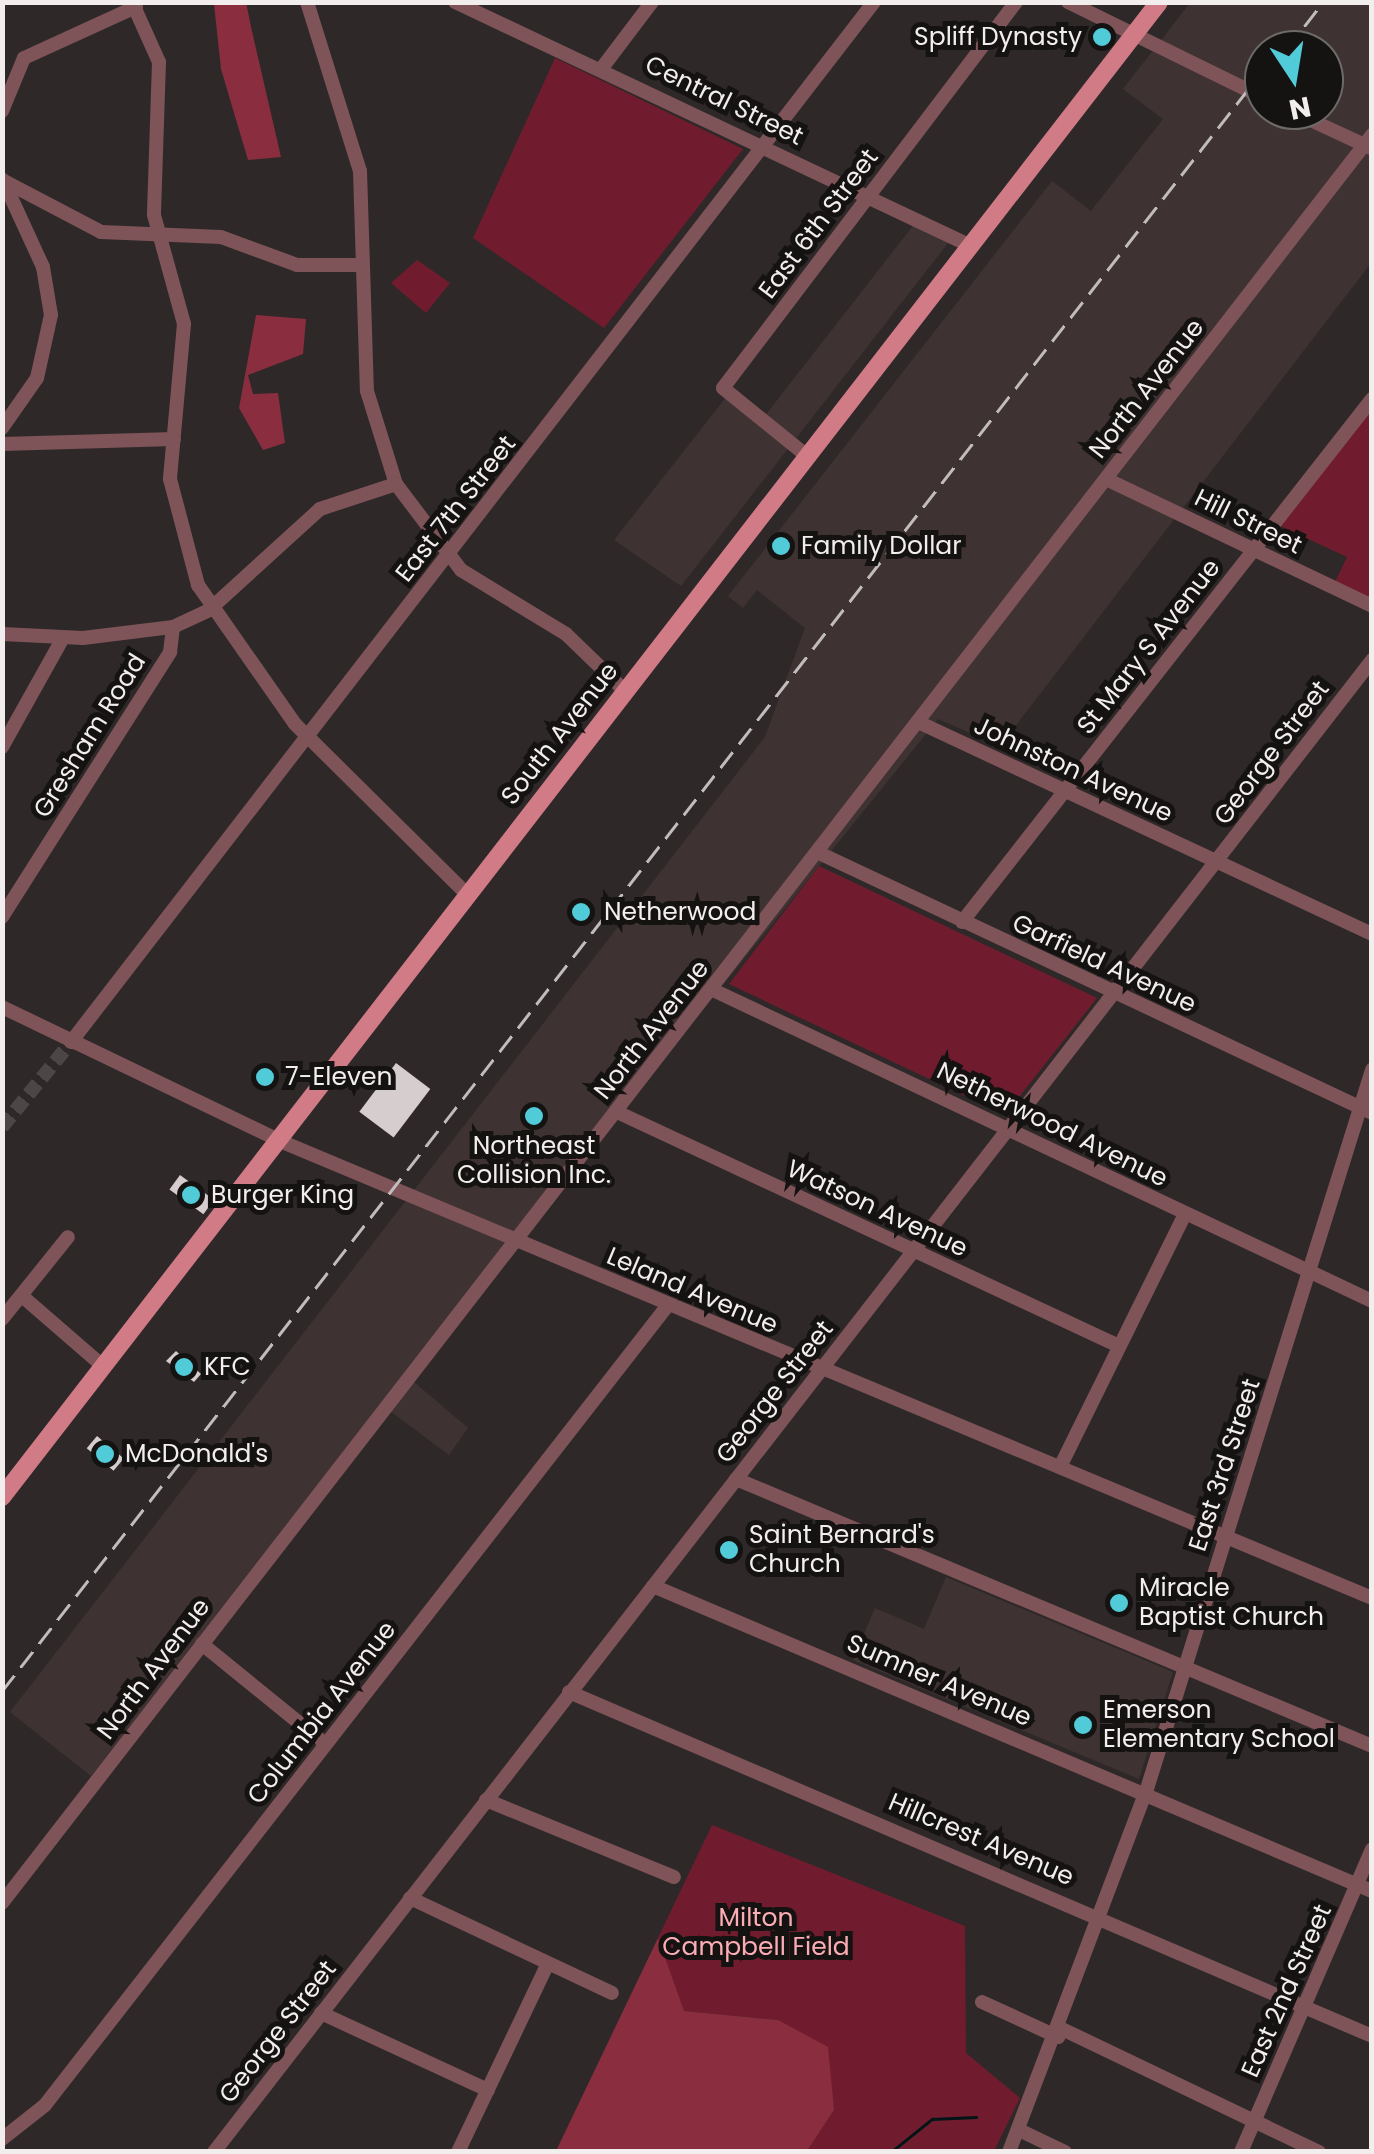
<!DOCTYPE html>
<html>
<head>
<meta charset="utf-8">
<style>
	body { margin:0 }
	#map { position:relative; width:1374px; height:2154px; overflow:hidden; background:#2f2829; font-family:Poppins,sans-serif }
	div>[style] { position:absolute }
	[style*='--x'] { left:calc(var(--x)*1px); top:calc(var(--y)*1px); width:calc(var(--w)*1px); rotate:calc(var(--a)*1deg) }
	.built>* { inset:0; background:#3f3233 }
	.green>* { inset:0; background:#711c2e }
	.forest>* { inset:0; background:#8a2e3f }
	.stream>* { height:2.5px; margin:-1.25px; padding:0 1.25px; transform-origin:1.25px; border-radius:1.25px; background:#031416 }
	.building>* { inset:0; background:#d6cece; transform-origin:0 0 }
	.minor-tunnel>* { height:14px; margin-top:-7px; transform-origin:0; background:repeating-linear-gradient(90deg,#4c4647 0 14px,transparent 0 21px) }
	.minor>* { height:14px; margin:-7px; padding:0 7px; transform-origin:7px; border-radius:7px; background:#7e5458 }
	.major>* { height:18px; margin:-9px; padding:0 9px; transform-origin:9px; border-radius:9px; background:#d07b85 }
	.rail>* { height:2.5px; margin-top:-1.25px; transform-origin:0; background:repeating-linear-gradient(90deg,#c1bcbd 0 20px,transparent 0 30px) }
	.dots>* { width:28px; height:28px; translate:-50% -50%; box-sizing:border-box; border:5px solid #151212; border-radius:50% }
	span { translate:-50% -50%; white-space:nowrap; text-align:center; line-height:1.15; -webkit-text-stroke:10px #151212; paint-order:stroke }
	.poi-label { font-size:25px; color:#f2eeee }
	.right { translate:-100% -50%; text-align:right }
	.left { translate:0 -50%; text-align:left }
	.street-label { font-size:25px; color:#f2eeee }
	.park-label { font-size:25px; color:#fbacb4 }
	.frame { position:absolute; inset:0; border:5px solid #f2eeee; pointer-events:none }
	.north { position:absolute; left:1244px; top:30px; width:100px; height:100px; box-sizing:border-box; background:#151212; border:2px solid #6d6a6a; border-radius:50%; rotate:168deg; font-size:28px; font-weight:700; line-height:40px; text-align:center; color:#f2eeee }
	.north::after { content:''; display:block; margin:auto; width:35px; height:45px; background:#52cbd9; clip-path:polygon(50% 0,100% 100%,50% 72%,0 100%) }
</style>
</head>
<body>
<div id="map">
	<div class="built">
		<div style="clip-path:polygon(evenodd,1190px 3px,1371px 3px,1371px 263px,1000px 746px,938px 719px,407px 1376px,468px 1428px,449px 1455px,382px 1405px,91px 1776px,10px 1712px,765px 737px,805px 628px,757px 590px,743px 608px,728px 596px,1052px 181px,1091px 211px,1163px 119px,1123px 89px,1190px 3px,1264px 50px,1324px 50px,1324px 110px,1264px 110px,1264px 50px)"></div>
		<div style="clip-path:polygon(919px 218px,955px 234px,681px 586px,614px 540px,731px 391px,764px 417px)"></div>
		<div style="clip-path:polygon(946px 1577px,1173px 1672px,1139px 1779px,853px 1660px,875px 1608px,924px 1629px)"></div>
	</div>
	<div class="green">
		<div style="clip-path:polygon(555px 58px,743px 149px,604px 328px,473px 238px)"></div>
		<div style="clip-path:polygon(417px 260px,450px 283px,426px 313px,391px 283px)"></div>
		<div style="clip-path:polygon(1371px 392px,1371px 602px,1334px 584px,1347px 557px,1272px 522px)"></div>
		<div style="clip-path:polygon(819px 866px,1097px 998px,1005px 1115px,729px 984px)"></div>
		<div style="clip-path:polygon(712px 1825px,965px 1926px,966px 2053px,1020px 2098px,994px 2151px,807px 2151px,834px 2110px,778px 2020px,683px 2011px,658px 1938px)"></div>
	</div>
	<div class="forest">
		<div style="clip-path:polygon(246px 2px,251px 27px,281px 157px,248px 160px,221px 69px,214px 4px)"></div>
		<div style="clip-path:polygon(256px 315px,306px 319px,303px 354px,248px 375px,253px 394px,278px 393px,285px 443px,263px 450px,239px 408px)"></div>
		<div style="clip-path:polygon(658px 1938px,684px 2011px,778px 2020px,828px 2047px,834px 2110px,807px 2151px,556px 2151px)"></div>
	</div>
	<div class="stream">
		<div style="--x:891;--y:2152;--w:53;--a:-38.8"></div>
		<div style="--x:932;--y:2119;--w:44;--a:-2.6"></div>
	</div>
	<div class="building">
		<div style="left:396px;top:1063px;width:43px;height:61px;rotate:37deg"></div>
		<div style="left:180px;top:1175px;width:42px;height:18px;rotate:36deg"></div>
		<div style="clip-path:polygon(176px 1351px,201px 1374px,194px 1382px,166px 1361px)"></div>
		<div style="left:97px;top:1436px;width:35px;height:16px;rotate:40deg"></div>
	</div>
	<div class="minor-tunnel">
		<div style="--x:2;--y:1127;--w:109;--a:-50.9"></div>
	</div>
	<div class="minor">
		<div style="--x:132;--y:2;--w:66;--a:65.8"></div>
		<div style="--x:159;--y:62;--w:153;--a:91.9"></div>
		<div style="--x:154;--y:215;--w:113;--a:74.6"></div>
		<div style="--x:184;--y:324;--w:156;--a:95.2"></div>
		<div style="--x:170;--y:479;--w:110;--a:75.2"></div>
		<div style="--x:198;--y:585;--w:169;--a:55.1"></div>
		<div style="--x:295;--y:724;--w:242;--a:44.7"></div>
		<div style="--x:307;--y:2;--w:177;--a:72.6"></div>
		<div style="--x:360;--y:171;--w:220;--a:88.2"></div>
		<div style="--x:367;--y:391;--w:97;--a:72.7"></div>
		<div style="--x:396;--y:484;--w:108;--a:52.9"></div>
		<div style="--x:461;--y:570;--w:123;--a:31.4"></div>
		<div style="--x:566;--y:634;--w:82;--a:44"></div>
		<div style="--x:455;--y:2;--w:571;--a:25.31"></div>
		<div style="--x:1068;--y:2;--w:218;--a:26.1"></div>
		<div style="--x:602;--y:68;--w:83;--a:-52.9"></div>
		<div style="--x:1289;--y:110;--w:90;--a:24.9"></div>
		<div style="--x:2;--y:111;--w:57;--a:-67.5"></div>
		<div style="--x:24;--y:58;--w:123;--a:-24.5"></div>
		<div style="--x:2;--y:180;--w:112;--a:27.7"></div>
		<div style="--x:101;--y:232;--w:120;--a:2.4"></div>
		<div style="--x:221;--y:237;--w:81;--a:20.2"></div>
		<div style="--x:297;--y:265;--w:66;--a:0"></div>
		<div style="--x:2;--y:428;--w:61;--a:-55"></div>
		<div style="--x:37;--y:378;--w:65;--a:-77.5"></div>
		<div style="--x:51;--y:315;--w:49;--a:-99.5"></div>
		<div style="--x:43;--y:267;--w:96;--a:-114.7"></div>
		<div style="--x:2;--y:444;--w:172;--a:-1.7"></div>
		<div style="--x:807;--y:456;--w:108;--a:-141"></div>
		<div style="--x:723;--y:388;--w:485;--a:-52.8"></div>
		<div style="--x:1106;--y:479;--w:295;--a:25.5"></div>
		<div style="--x:2;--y:634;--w:81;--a:2.8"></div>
		<div style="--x:83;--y:638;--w:91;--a:-7"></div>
		<div style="--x:173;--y:627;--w:40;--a:-25"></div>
		<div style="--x:209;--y:610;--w:150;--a:-42.3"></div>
		<div style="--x:320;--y:509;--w:80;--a:-18.2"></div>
		<div style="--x:918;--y:722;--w:501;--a:25.03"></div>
		<div style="--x:2;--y:747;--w:125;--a:-60.8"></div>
		<div style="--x:819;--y:853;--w:611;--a:25.18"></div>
		<div style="--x:2;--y:917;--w:314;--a:-57.6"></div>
		<div style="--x:170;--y:652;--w:25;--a:-83"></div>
		<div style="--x:962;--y:922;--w:665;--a:-51.91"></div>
		<div style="--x:713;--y:990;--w:729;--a:25.26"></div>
		<div style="--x:2;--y:1007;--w:309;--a:25.7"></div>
		<div style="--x:280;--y:1141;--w:1184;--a:22.71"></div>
		<div style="--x:71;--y:1042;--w:1314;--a:-52.33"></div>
		<div style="--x:617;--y:1112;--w:554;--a:24.99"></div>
		<div style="--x:22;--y:1296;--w:108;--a:40.9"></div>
		<div style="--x:2;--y:1319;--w:105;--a:-51.2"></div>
		<div style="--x:1060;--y:1467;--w:282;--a:-63.7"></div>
		<div style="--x:736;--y:1479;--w:690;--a:22.77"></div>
		<div style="--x:653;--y:1586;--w:781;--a:22.99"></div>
		<div style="--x:202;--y:1644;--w:159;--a:39.1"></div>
		<div style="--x:569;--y:1692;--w:874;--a:23.19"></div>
		<div style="--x:486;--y:1800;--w:203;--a:22.3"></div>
		<div style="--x:410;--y:1898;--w:223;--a:25.2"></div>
		<div style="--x:2;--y:1903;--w:2237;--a:-52.23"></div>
		<div style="--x:982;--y:2002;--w:84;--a:24.7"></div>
		<div style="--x:321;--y:2013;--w:184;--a:24.8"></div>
		<div style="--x:1062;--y:2029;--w:285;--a:25.6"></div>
		<div style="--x:1019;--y:2130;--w:51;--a:25.6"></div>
		<div style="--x:2;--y:2139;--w:55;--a:-38.3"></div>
		<div style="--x:45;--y:2105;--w:1014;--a:-52.09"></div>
		<div style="--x:214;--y:2152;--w:1889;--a:-52.18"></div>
		<div style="--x:458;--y:2152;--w:209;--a:-64.5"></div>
		<div style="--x:1009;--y:2152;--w:385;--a:-69.2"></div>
		<div style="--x:1146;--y:1792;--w:757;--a:-72.62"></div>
		<div style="--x:1241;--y:2152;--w:330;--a:-66.6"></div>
	</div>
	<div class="major">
		<div style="--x:2;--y:1497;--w:1890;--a:-52.26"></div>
	</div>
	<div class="rail">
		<div style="--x:1286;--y:50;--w:61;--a:-52.4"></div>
		<div style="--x:2;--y:1691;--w:2055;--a:-52.12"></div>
	</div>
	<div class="dots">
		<div style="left:1102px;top:37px;background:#52cbd9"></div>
		<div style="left:781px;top:546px;background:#52cbd9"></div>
		<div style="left:581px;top:912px;background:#52cbd9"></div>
		<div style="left:265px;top:1077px;background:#52cbd9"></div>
		<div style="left:534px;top:1116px;background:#52cbd9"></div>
		<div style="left:191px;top:1195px;background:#52cbd9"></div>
		<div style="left:184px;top:1367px;background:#52cbd9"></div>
		<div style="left:105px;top:1454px;background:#52cbd9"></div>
		<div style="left:729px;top:1550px;background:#52cbd9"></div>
		<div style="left:1119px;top:1603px;background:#52cbd9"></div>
		<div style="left:1083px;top:1725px;background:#52cbd9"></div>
	</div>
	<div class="poi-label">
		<span class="right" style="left:1082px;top:37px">Spliff Dynasty</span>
		<span class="left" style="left:801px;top:546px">Family Dollar</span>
		<span class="left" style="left:604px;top:912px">Netherwood</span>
		<span class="left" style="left:285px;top:1077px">7-Eleven</span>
		<span style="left:534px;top:1161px">Northeast<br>Collision Inc.</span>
		<span class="left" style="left:211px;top:1195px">Burger King</span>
		<span class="left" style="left:204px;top:1367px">KFC</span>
		<span class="left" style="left:125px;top:1454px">McDonald's</span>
		<span class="left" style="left:749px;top:1550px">Saint Bernard's<br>Church</span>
		<span class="left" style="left:1139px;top:1603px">Miracle<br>Baptist Church</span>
		<span class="left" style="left:1103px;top:1725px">Emerson<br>Elementary School</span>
	</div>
	<div class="street-label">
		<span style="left:724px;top:101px;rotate:26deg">Central Street</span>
		<span style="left:819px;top:224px;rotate:-53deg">East 6th Street</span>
		<span style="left:1147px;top:389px;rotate:-52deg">North Avenue</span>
		<span style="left:456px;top:509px;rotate:-52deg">East 7th Street</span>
		<span style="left:1248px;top:522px;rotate:26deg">Hill Street</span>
		<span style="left:1149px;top:647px;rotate:-52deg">St Mary S Avenue</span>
		<span style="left:560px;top:734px;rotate:-52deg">South Avenue</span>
		<span style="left:90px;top:736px;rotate:-58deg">Gresham Road</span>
		<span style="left:1272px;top:753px;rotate:-53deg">George Street</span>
		<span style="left:1073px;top:770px;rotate:25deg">Johnston Avenue</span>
		<span style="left:1104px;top:964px;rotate:25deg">Garfield Avenue</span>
		<span style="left:652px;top:1030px;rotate:-52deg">North Avenue</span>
		<span style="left:1052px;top:1125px;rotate:26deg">Netherwood Avenue</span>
		<span style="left:877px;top:1209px;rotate:25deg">Watson Avenue</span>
		<span style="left:692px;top:1291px;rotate:23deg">Leland Avenue</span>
		<span style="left:775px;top:1392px;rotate:-52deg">George Street</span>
		<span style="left:1225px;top:1465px;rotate:-72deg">East 3rd Street</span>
		<span style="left:154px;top:1669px;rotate:-53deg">North Avenue</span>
		<span style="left:939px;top:1681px;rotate:23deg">Sumner Avenue</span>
		<span style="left:322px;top:1713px;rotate:-52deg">Columbia Avenue</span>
		<span style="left:981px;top:1840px;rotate:23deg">Hillcrest Avenue</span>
		<span style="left:1287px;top:1991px;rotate:-66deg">East 2nd Street</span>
		<span style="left:278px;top:2032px;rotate:-52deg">George Street</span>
	</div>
	<div class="park-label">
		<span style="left:756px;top:1933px">Milton<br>Campbell Field</span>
	</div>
	<div class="frame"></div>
	<div class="north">N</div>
</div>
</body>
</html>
